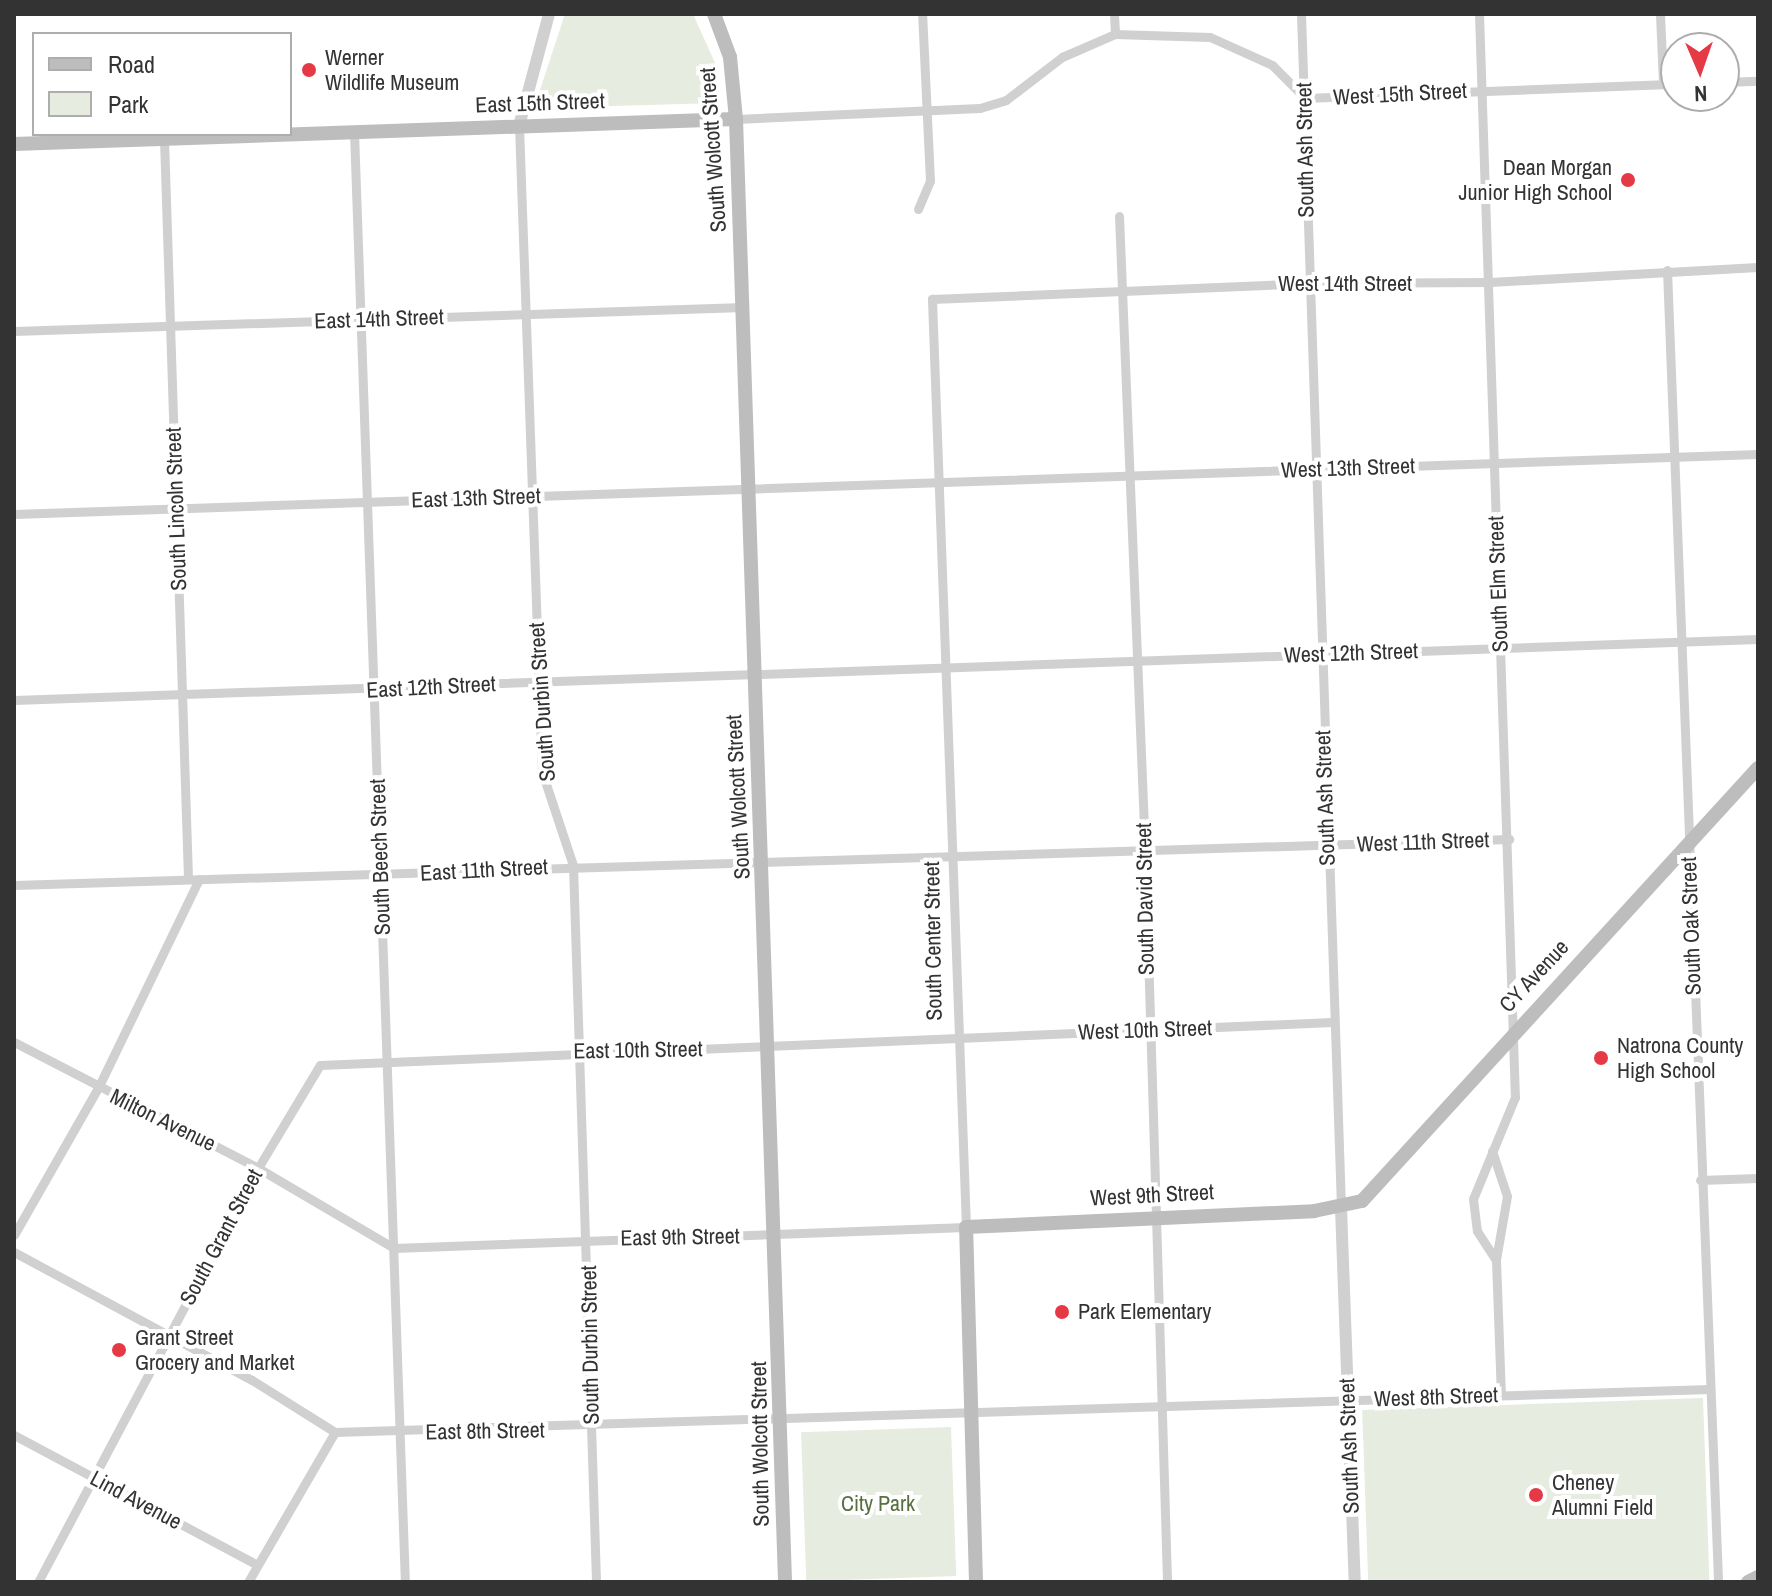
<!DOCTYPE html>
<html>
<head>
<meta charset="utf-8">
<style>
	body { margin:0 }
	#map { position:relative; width:1772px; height:1596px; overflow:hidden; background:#fff; font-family:"Archivo Narrow",sans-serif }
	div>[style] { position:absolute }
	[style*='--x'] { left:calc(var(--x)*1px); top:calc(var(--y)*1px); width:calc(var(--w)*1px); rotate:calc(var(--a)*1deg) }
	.green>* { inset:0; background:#e6ecdf; transform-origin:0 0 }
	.minor>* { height:9px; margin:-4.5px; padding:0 4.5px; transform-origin:4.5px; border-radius:4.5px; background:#d0d0d0 }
	.tertiary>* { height:12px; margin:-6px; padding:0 6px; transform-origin:6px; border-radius:6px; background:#d0d0d0 }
	.secondary>* { height:14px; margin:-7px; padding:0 7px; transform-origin:7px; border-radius:7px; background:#bdbdbd }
	.dots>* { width:22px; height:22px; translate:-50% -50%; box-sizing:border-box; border:4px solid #fff; border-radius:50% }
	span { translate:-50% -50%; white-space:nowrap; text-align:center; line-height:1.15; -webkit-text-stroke:8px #fff; paint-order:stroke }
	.poi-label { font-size:22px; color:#333 }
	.left { translate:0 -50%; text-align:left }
	.right { translate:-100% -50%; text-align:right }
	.street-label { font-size:22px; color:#333 }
	.park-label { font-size:22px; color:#56703f }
	.frame { position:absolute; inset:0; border:16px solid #333; pointer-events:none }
	.legend { position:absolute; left:32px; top:32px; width:260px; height:104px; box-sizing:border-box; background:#fff; border:2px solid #adadad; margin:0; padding:10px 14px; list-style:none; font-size:24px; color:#333 }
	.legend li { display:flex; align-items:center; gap:16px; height:40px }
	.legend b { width:40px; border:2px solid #adadad }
	.north { position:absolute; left:1660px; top:32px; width:80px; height:80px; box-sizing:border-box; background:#fff; border:2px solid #adadad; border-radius:50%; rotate:178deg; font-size:22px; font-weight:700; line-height:32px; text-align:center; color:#333 }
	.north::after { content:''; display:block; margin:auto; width:28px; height:36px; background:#e63946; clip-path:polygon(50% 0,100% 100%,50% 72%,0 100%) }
</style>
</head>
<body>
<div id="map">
	<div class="green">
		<div style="clip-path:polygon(565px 14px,693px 14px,715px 63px,715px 103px,546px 108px,540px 90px)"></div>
		<div style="left:1703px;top:1398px;width:184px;height:341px;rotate:88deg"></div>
		<div style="left:951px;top:1427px;width:149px;height:150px;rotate:88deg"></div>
	</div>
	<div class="minor">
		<div style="--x:1114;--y:14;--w:20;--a:87"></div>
		<div style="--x:1301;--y:14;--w:1195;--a:88.08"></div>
		<div style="--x:1479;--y:14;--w:1084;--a:88.1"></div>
		<div style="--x:1515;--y:1097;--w:110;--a:112.4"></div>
		<div style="--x:1473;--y:1199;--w:32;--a:83"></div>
		<div style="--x:1477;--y:1231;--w:35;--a:57"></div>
		<div style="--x:1660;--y:14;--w:70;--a:87.5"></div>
		<div style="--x:1724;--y:82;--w:34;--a:-2"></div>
		<div style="--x:736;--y:119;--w:244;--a:-2.6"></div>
		<div style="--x:980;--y:108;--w:27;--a:-17"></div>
		<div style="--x:1006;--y:100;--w:71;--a:-37.5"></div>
		<div style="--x:1062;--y:57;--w:58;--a:-23.5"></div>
		<div style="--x:1115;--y:34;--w:95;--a:1.8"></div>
		<div style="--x:1210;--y:37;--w:68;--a:24.3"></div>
		<div style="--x:1272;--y:65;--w:47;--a:45"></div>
		<div style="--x:1305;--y:98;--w:371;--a:-2.2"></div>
		<div style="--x:519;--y:126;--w:646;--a:87.96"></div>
		<div style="--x:542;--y:772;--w:98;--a:71.6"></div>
		<div style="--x:573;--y:865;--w:717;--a:88.16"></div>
		<div style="--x:354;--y:132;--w:1451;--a:87.99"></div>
		<div style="--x:164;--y:139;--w:740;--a:88.14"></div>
		<div style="--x:918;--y:209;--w:30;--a:-67"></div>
		<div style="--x:930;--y:181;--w:167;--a:-92.7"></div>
		<div style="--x:1119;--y:216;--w:637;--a:87.66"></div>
		<div style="--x:1145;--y:852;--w:730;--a:88.27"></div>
		<div style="--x:1667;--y:270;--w:1313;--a:87.77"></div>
		<div style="--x:14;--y:331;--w:730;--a:-1.88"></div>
		<div style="--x:14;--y:514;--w:1745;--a:-1.97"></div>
		<div style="--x:14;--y:700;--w:1745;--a:-2"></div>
		<div style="--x:14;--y:885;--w:1496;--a:-1.76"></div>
		<div style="--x:14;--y:1042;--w:275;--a:27.3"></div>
		<div style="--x:258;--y:1168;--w:158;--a:30.5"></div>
		<div style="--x:1492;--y:1151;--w:47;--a:71.6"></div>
		<div style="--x:1507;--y:1196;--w:65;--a:99.8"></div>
		<div style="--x:1496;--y:1260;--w:135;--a:87.9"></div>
		<div style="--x:1700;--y:1180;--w:58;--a:-2"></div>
		<div style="--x:14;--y:1235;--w:169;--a:-60.3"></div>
		<div style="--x:98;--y:1088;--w:232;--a:-64.2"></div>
		<div style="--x:394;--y:1248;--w:572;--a:-2.1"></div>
		<div style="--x:966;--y:1227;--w:929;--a:-92.1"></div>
		<div style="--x:932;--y:299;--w:375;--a:-2.4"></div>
		<div style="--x:1307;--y:283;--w:183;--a:-0.3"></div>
		<div style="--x:1490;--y:282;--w:268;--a:-3.2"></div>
		<div style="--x:14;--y:1252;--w:270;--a:28.3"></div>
		<div style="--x:252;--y:1380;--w:98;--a:32.1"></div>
		<div style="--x:335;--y:1432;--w:1376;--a:-1.79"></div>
		<div style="--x:14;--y:1435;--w:276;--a:28.1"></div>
		<div style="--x:38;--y:1582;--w:469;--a:-62"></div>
		<div style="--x:258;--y:1168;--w:120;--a:-59"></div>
		<div style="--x:320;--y:1065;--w:1013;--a:-2.43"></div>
		<div style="--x:248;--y:1582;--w:173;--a:-59.9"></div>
	</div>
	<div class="tertiary">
		<div style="--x:519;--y:126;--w:116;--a:-75"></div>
		<div style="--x:1341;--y:1208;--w:374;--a:87.9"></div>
	</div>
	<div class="secondary">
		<div style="--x:714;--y:14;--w:46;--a:69.6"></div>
		<div style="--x:730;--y:57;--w:62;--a:84.5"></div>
		<div style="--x:736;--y:119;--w:1464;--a:88.08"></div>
		<div style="--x:14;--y:144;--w:722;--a:-1.98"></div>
		<div style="--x:976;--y:1582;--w:355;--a:-91.6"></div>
		<div style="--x:966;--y:1227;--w:348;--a:-2.6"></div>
		<div style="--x:1314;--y:1211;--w:49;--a:-11.8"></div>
		<div style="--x:1362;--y:1201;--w:587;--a:-47.56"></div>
		<div style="--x:1748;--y:1582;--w:11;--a:-27"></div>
	</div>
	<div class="dots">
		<div style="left:309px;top:70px;background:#e63946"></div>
		<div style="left:1628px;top:180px;background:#e63946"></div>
		<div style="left:1601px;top:1058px;background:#e63946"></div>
		<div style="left:1062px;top:1312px;background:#e63946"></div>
		<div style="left:119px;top:1350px;background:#e63946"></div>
		<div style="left:1536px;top:1495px;background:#e63946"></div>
	</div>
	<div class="poi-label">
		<span class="left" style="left:325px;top:70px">Werner<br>Wildlife Museum</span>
		<span class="right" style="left:1612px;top:180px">Dean Morgan<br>Junior High School</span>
		<span class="left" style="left:1617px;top:1058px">Natrona County<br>High School</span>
		<span class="left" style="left:1078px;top:1312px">Park Elementary</span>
		<span class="left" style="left:135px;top:1350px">Grant Street<br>Grocery and Market</span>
		<span class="left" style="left:1552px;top:1495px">Cheney<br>Alumni Field</span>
	</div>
	<div class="street-label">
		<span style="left:1400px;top:94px;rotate:-3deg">West 15th Street</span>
		<span style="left:540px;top:103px;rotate:-2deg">East 15th Street</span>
		<span style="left:713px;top:150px;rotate:-94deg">South Wolcott Street</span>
		<span style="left:1305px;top:150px;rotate:-91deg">South Ash Street</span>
		<span style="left:1345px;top:284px">West 14th Street</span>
		<span style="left:379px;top:319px;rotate:-2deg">East 14th Street</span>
		<span style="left:1348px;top:468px;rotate:-2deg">West 13th Street</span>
		<span style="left:476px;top:498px;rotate:-2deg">East 13th Street</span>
		<span style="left:176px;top:509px;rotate:-92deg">South Lincoln Street</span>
		<span style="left:1498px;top:584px;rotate:-92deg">South Elm Street</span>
		<span style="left:1351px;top:653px;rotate:-2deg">West 12th Street</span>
		<span style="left:431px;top:687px;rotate:-3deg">East 12th Street</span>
		<span style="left:542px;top:702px;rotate:-94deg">South Durbin Street</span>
		<span style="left:738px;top:797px;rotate:-93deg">South Wolcott Street</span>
		<span style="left:1325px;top:798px;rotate:-92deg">South Ash Street</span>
		<span style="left:1423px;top:842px;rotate:-2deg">West 11th Street</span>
		<span style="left:380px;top:857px;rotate:-92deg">South Beech Street</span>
		<span style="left:484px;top:870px;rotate:-3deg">East 11th Street</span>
		<span style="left:1145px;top:899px;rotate:-91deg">South David Street</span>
		<span style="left:1691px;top:926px;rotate:-92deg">South Oak Street</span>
		<span style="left:933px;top:941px;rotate:-91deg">South Center Street</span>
		<span style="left:1534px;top:976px;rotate:-47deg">CY Avenue</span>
		<span style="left:1145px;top:1030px;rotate:-2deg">West 10th Street</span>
		<span style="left:638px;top:1050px;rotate:-1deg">East 10th Street</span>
		<span style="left:163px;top:1120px;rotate:26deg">Milton Avenue</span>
		<span style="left:1152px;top:1195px;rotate:-3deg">West 9th Street</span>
		<span style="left:221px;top:1237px;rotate:-62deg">South Grant Street</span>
		<span style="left:680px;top:1237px;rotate:-1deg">East 9th Street</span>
		<span style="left:590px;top:1345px;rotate:-91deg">South Durbin Street</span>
		<span style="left:1436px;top:1397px;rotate:-2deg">West 8th Street</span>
		<span style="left:485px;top:1431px;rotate:-1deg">East 8th Street</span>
		<span style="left:760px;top:1444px;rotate:-91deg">South Wolcott Street</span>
		<span style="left:1349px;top:1446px;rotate:-92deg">South Ash Street</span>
		<span style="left:136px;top:1500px;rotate:28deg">Lind Avenue</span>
	</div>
	<div class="park-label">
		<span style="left:878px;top:1504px">City Park</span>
	</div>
	<div class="frame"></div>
	<ul class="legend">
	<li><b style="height:10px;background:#bdbdbd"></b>Road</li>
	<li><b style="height:22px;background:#e6ecdf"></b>Park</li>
	</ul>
	<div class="north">N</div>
</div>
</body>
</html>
